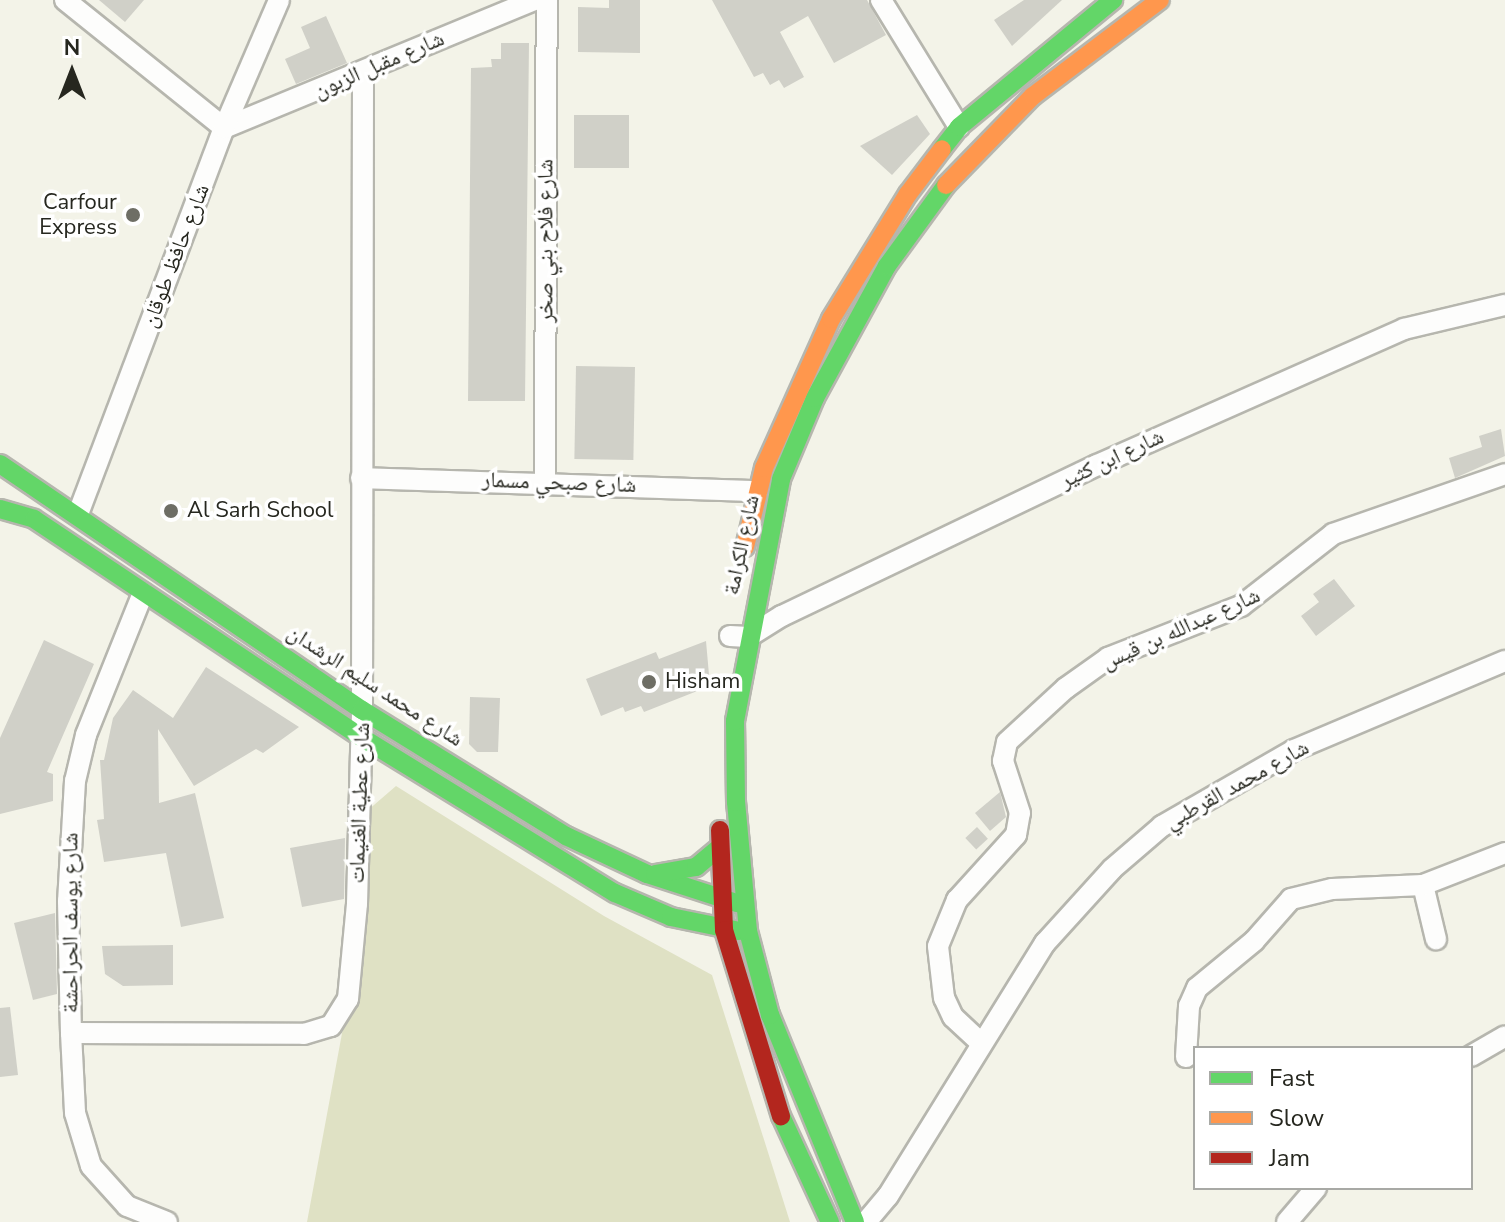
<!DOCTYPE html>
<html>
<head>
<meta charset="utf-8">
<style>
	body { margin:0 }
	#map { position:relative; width:1505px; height:1222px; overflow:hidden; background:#f3f3e8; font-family:"Nunito Sans","Noto Naskh Arabic",sans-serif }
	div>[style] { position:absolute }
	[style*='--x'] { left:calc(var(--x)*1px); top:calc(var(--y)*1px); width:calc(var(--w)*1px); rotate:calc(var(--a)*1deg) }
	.green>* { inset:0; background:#dfe1c4 }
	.building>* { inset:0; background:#d0d0c8; transform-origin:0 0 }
	.roads { filter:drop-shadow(2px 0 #b6b6ae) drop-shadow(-2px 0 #b6b6ae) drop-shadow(0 2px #b6b6ae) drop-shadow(0 -2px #b6b6ae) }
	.street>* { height:20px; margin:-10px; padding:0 10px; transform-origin:10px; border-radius:10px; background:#fdfdfc }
	.fast>* { height:18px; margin:-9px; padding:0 9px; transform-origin:9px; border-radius:9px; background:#63d668 }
	.slow>* { height:18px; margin:-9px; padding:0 9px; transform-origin:9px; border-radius:9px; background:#ff974d }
	.jam>* { height:18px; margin:-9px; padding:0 9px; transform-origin:9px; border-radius:9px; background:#b3261e }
	.dots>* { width:22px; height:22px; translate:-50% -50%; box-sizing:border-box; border:4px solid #fff; border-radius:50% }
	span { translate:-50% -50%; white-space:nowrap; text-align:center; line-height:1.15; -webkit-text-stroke:7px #fff; paint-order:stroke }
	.street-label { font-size:22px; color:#26271f }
	.poi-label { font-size:22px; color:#26271f }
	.right { translate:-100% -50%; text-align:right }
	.left { translate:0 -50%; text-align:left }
	.legend { position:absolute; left:1193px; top:1046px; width:280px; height:144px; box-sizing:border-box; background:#fff; border:2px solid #a8a9a5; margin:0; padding:10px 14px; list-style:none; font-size:24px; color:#26271f }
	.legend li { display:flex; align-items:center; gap:16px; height:40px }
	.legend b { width:40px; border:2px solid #a8a9a5 }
	.north { position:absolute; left:32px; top:32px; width:80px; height:80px; -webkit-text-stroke:6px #fff; paint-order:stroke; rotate:0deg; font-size:22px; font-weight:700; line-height:32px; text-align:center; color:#26271f }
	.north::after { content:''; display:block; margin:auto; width:28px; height:36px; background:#26271f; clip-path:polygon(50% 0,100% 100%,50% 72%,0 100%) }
</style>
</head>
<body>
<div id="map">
	<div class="green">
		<div style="clip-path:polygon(396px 786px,604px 916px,712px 975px,790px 1222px,307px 1222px,353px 974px,367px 811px)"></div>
	</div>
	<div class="building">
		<div style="clip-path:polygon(99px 0,144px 0,125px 22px)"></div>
		<div style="clip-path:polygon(609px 0,640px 0,640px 53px,578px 52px,578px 7px,609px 8px)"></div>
		<div style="clip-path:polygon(712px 0,867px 0,886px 35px,834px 63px,808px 16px,780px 32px,804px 77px,784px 88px,779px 80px,770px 85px,763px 73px,754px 77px)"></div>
		<div style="clip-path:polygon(1024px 0,1062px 0,1012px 46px,994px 20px)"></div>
		<div style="clip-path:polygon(326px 16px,347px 63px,296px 84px,285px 59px,310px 48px,301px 27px)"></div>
		<div style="clip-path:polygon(501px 43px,529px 43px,525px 401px,468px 401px,471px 68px,492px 67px,491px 59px,501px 59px)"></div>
		<div style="left:574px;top:115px;width:55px;height:53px"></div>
		<div style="clip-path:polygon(917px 115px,930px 134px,892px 175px,860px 146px)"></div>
		<div style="left:576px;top:366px;width:59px;height:93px;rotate:1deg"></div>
		<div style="clip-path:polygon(1501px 429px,1505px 456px,1455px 478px,1449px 458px,1482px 447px,1479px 436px)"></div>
		<div style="clip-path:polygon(1334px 579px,1355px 606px,1316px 636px,1301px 616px,1319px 602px,1313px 594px)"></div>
		<div style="clip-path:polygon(44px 640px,94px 664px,47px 772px,53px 774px,53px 801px,0 814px,0 738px)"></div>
		<div style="clip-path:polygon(706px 641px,710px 686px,644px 712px,641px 706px,625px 712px,623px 707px,601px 716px,586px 679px,656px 652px,659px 659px)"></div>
		<div style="clip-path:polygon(206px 667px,299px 727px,263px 753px,256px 749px,194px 786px,158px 729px,159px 803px,195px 793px,224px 918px,181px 927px,166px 853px,104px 862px,97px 820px,104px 819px,100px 760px,104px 760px,113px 718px,133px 690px,173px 718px)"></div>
		<div style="clip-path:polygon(470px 697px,500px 698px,498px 752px,477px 752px,469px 744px)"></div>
		<div style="clip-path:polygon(1000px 792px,1006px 817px,990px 831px,975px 813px)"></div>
		<div style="left:977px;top:827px;width:16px;height:16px;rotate:47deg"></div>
		<div style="clip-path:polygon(345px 838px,344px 899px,302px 907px,290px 848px)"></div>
		<div style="clip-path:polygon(55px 913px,57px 994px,33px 1000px,14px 923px)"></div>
		<div style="clip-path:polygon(173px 945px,173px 985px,123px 986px,105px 974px,102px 946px)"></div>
		<div style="clip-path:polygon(10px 1007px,18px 1075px,0 1077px,0 1008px)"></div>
	</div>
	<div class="roads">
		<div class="street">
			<div style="--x:65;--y:0;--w:204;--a:38.8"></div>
			<div style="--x:881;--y:0;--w:149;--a:58.4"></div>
			<div style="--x:224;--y:128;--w:335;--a:-22.4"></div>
			<div style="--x:361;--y:478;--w:396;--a:1.9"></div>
			<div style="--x:545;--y:482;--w:482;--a:-89.8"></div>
			<div style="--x:78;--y:514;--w:413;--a:-69.3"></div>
			<div style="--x:224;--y:128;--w:139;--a:-66.7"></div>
			<div style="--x:143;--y:593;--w:153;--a:111.9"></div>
			<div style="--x:86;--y:735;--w:47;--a:103.4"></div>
			<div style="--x:75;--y:781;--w:120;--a:93.3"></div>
			<div style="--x:68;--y:901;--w:132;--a:88.7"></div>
			<div style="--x:71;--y:1033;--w:80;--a:87.1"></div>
			<div style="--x:75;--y:1113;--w:55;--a:73.2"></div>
			<div style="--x:91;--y:1166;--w:54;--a:48"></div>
			<div style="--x:127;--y:1206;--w:43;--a:21.8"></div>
			<div style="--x:730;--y:636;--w:18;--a:3"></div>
			<div style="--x:748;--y:637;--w:40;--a:-32"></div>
			<div style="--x:782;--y:616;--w:349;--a:-25.6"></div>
			<div style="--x:1097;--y:465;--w:336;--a:-23.9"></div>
			<div style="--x:1404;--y:329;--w:104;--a:-13.4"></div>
			<div style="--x:1423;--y:885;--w:56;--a:76.5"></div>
			<div style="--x:71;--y:1033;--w:233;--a:0.2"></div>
			<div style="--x:304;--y:1034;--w:28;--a:-17"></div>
			<div style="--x:331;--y:1026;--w:32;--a:-58"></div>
			<div style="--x:348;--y:999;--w:95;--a:-84.6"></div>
			<div style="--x:357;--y:904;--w:194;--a:-88.5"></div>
			<div style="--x:362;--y:710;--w:637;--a:-89.91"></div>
			<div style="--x:981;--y:1043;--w:38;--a:-137"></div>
			<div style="--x:953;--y:1017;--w:21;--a:-115"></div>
			<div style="--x:944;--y:998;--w:52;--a:-96.6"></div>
			<div style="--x:938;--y:946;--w:50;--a:-67.6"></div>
			<div style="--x:957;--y:900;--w:88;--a:-47.8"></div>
			<div style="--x:1016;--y:835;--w:22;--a:-80"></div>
			<div style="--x:1020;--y:813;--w:55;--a:-108.1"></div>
			<div style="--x:1003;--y:761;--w:19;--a:-78"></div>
			<div style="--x:1007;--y:742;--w:80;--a:-42.5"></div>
			<div style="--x:1066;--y:688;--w:52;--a:-35.5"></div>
			<div style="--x:1108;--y:658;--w:143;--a:-21.4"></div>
			<div style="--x:1241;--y:606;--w:117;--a:-38"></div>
			<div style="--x:1333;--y:534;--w:182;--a:-19.2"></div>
			<div style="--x:1471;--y:1056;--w:39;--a:-30"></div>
			<div style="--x:1186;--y:1057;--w:51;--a:-86.6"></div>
			<div style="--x:1189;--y:1006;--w:20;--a:-66"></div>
			<div style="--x:1197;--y:988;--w:74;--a:-39.5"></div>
			<div style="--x:1254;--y:941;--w:56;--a:-48.6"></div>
			<div style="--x:1291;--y:899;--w:42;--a:-13.7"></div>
			<div style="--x:1332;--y:889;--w:91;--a:-2.5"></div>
			<div style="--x:1423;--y:885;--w:88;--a:-21.3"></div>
			<div style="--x:866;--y:1222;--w:34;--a:-50"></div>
			<div style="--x:888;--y:1196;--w:298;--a:-58.2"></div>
			<div style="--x:1045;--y:943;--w:100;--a:-47.8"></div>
			<div style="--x:1112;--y:869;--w:66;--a:-40.7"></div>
			<div style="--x:1162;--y:826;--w:152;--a:-29.9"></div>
			<div style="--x:1294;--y:750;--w:229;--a:-22.9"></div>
			<div style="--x:1287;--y:1222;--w:45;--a:-49.5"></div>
		</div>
		<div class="fast">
			<div style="--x:942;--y:149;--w:28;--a:-52"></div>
			<div style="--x:959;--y:127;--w:200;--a:-39.5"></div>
			<div style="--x:0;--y:464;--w:438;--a:34.2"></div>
			<div style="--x:362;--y:710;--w:240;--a:31.7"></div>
			<div style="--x:566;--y:836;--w:89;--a:25.1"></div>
			<div style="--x:647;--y:874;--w:95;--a:17.9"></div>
			<div style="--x:0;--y:509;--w:35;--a:16"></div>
			<div style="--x:34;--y:519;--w:393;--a:33.7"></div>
			<div style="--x:361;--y:737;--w:298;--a:31.6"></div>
			<div style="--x:615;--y:893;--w:61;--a:23.2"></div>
			<div style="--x:671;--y:917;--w:69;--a:11.6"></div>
			<div style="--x:655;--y:874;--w:42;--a:-9.7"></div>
			<div style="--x:696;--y:867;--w:31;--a:-40"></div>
			<div style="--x:781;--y:1116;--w:117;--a:65.2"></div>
			<div style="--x:855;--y:1222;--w:224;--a:-112.3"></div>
			<div style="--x:770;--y:1015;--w:87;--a:-104.7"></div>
			<div style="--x:748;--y:931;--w:130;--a:-95.3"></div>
			<div style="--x:736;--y:802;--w:81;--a:-90.7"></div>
			<div style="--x:735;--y:721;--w:246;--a:-79.2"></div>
			<div style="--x:781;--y:479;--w:88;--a:-67.2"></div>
			<div style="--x:815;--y:398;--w:150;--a:-61.4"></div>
			<div style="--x:887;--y:266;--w:100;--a:-53.9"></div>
		</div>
		<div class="slow">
			<div style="--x:946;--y:185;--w:124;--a:-45.7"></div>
			<div style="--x:1033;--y:96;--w:159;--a:-37.1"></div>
			<div style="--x:745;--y:547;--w:81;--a:-76.5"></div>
			<div style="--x:764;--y:468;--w:163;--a:-65.8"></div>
			<div style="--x:831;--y:319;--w:147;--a:-58.4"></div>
			<div style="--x:908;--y:194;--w:56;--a:-52.9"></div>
		</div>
		<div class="jam">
			<div style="--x:720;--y:830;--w:100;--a:87.7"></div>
			<div style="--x:724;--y:930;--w:195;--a:73"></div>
		</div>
	</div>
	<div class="dots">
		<div style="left:133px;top:215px;background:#6e6e65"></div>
		<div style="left:171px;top:511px;background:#6e6e65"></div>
		<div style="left:649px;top:682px;background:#6e6e65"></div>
	</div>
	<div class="street-label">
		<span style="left:379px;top:65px;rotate:-23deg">شارع مقبل الزبون</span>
		<span style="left:546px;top:241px;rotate:-90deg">شارع فلاح بني صخر</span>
		<span style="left:176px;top:256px;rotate:-69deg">شارع حافظ طوقان</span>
		<span style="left:1112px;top:459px;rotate:-25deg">شارع ابن كثير</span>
		<span style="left:559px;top:483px;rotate:2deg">شارع صبحي مسمار</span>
		<span style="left:742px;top:545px;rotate:-78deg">شارع الكرامة</span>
		<span style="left:1181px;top:629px;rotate:-24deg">شارع عبدالله بن قيس</span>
		<span style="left:375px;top:686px;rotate:33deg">شارع محمد سليم الرشدان</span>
		<span style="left:1237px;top:785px;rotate:-29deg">شارع محمد القرطبي</span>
		<span style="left:360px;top:803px;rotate:-88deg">شارع عطية الغنيمات</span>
		<span style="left:71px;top:923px;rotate:-90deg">شارع يوسف الحراحشة</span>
	</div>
	<div class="poi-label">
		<span class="right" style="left:117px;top:215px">Carfour<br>Express</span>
		<span class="left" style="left:187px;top:511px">Al Sarh School</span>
		<span class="left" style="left:665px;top:682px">Hisham</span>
	</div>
	<ul class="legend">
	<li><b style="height:10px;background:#63d668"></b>Fast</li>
	<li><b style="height:10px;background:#ff974d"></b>Slow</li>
	<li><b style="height:10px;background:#b3261e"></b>Jam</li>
	</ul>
	<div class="north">N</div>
</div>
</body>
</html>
